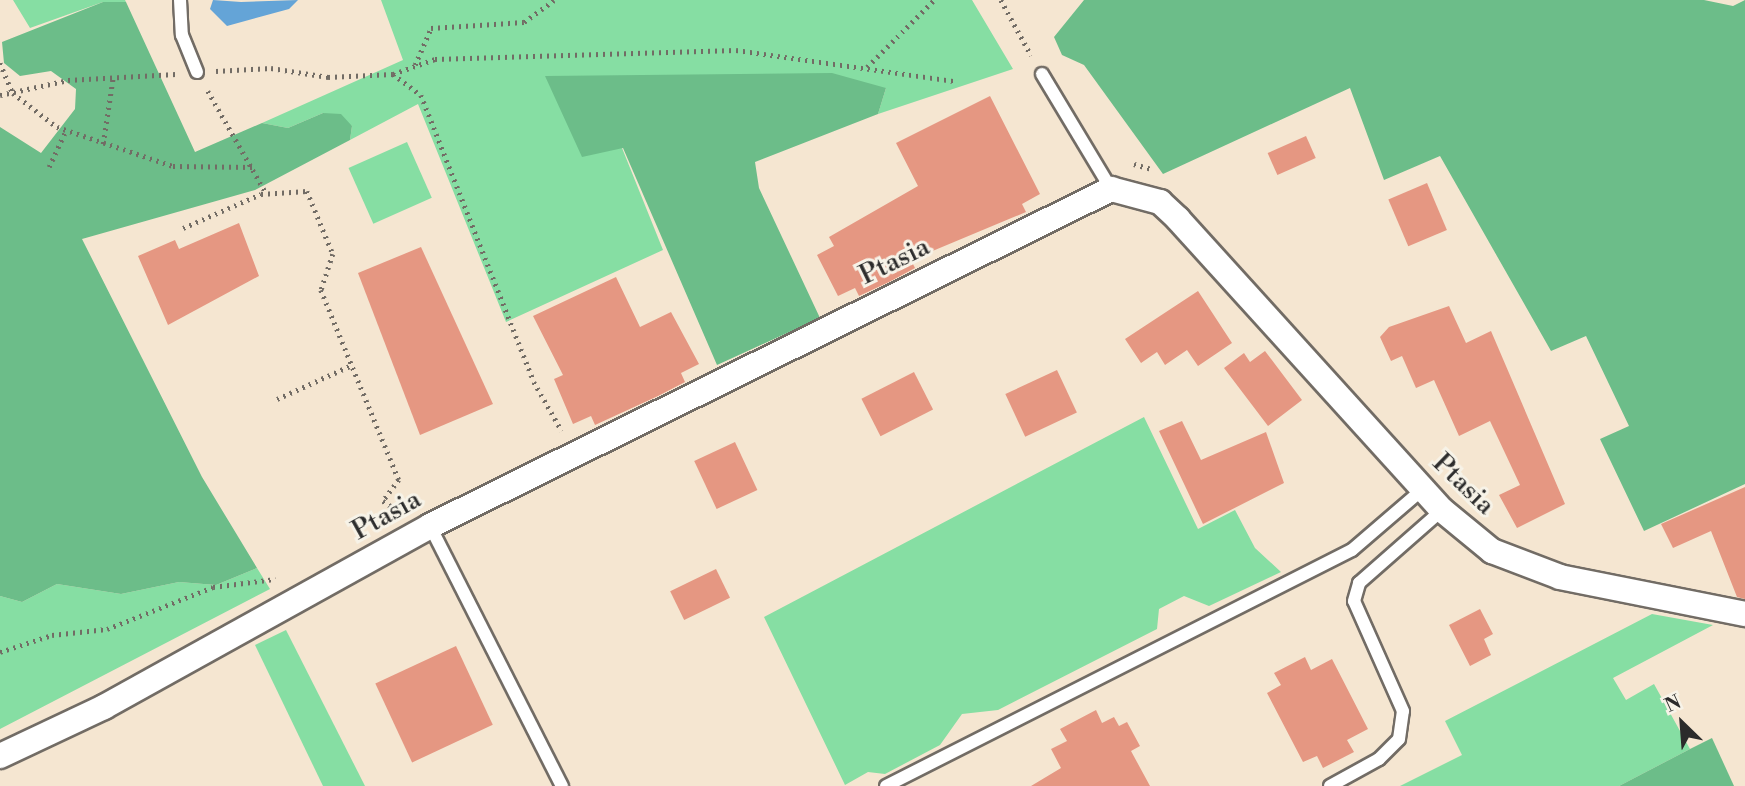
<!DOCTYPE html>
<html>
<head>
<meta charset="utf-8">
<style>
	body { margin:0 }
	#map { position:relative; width:1745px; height:786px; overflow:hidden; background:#f5e6d1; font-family:"Libre Bodoni",serif }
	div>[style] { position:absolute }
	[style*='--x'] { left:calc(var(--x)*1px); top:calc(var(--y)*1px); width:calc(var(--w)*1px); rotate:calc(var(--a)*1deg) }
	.green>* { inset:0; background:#86dea3; transform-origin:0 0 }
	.forest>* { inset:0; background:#6cbd89 }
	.water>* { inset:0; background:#64a4d7 }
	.building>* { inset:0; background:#e59782; transform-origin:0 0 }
	.path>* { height:4.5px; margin-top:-2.25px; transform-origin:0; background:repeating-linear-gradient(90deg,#726c65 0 2px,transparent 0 7px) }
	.roads { filter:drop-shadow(2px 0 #726c65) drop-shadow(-2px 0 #726c65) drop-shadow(0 2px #726c65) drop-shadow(0 -2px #726c65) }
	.service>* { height:12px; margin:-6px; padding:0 6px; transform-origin:6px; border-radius:6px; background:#fff }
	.minor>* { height:24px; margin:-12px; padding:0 12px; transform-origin:12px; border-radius:12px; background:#fff }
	span { translate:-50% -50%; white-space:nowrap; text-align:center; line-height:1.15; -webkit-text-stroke:6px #f7f3e8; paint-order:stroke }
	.street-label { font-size:26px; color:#2b2b2b }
	.north { position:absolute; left:1647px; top:688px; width:70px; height:70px; -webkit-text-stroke:5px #f7f3e8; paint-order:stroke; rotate:335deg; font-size:19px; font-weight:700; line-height:28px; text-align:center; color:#2b2b2b }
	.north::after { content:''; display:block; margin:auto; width:24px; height:32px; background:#2b2b2b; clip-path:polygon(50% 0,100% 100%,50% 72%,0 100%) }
</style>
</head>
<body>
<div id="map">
	<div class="green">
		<div style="clip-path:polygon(13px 0,125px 0,126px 2px,103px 2px,30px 28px)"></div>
		<div style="clip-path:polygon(381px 0,972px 0,1013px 69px,878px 114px,886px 88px,622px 148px,663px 250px,506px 322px,418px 104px,350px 140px,352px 126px,323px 113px,288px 128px,262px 123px,403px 60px)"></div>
		<div style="left:407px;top:142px;width:61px;height:64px;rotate:66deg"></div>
		<div style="clip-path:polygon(1144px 417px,1198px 529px,1235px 510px,1255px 548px,1281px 572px,1209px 606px,1184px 596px,1159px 609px,1157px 629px,998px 710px,962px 714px,940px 745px,885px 774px,868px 772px,845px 785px,764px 617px)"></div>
		<div style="clip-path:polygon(257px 568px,270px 589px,0 729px,0 596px,22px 602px,57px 584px,121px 594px,179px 582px,216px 585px)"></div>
		<div style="clip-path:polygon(1652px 614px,1713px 625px,1613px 678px,1626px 700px,1654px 684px,1690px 749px,1619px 786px,1400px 786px,1462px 755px,1445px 721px)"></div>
		<div style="clip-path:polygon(286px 630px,365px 786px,323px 786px,255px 645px)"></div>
	</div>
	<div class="forest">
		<div style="clip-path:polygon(1084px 0,1704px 0,1733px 6px,1745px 0,1745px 484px,1644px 531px,1600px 439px,1629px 426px,1586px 336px,1551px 351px,1440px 156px,1384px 180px,1350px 88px,1163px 174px,1084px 65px,1062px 55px,1054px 37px)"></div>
		<div style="clip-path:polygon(103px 2px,126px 2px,195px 152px,262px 123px,288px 128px,323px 113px,341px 114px,352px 126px,350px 140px,255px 190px,82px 239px,202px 477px,257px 568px,216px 585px,179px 582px,121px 594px,57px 584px,22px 602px,0 596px,0 127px,41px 153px,75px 109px,76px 89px,51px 71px,20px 76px,4px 63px,2px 42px)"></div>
		<div style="clip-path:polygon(832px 73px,886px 88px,878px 114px,755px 162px,759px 188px,820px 318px,717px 365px,623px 148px,582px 157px,545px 76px)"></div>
		<div style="clip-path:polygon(1712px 738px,1734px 786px,1619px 786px,1690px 749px)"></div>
	</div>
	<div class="water">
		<div style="clip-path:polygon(213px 0,241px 2px,298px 0,289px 9px,227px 26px,210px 9px)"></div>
	</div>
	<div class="building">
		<div style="clip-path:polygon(990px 96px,1040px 194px,1022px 204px,1026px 212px,911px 260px,915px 268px,889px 282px,859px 296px,855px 288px,838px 296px,817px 255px,834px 246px,829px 237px,918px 186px,896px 143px)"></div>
		<div style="left:1306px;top:136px;width:24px;height:42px;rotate:66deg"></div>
		<div style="left:1427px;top:183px;width:51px;height:42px;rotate:67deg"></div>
		<div style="clip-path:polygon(239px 223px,259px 276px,168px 325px,138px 256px,175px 240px,179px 249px)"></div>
		<div style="clip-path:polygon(421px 247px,493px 404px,420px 435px,358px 273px)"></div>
		<div style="clip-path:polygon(616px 277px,640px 327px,671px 312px,699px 364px,681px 373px,685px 382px,658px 396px,595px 425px,591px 416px,573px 424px,554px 379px,563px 375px,533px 316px)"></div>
		<div style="clip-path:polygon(1198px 291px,1232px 343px,1198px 366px,1187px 350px,1165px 365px,1157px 352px,1141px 363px,1125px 339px)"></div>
		<div style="clip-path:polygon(1449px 306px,1466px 343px,1491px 331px,1565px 504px,1517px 528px,1499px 495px,1520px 485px,1490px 421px,1459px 436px,1434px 380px,1416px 388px,1402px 356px,1391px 361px,1380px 337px,1389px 327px)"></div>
		<div style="clip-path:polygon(1265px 351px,1302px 400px,1268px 426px,1224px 368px,1244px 353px,1250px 362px)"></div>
		<div style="left:1057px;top:370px;width:47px;height:57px;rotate:65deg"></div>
		<div style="left:914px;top:372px;width:42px;height:59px;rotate:63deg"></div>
		<div style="clip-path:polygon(1182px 421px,1201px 460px,1266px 432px,1284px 483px,1203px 524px,1159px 431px)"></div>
		<div style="left:735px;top:442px;width:53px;height:45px;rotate:65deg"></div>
		<div style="clip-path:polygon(1745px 487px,1745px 599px,1737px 597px,1711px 531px,1673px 548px,1661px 524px)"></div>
		<div style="left:716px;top:569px;width:32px;height:51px;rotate:64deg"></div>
		<div style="clip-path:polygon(1480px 609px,1493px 634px,1484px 639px,1491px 655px,1470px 666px,1449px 625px)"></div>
		<div style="left:456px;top:646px;width:87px;height:89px;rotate:65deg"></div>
		<div style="clip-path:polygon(1305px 657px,1311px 670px,1332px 659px,1368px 729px,1347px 740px,1354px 752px,1323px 768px,1317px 756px,1303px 762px,1267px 693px,1281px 685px,1274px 673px)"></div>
		<div style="clip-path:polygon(1096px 710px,1102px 723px,1114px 717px,1119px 726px,1127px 722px,1140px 746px,1131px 751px,1150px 786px,1031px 786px,1061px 768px,1051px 749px,1067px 741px,1060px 729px)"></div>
	</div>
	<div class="path">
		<div style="--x:1001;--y:0;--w:63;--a:61.4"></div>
		<div style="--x:0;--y:63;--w:33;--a:67"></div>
		<div style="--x:13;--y:93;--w:56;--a:37.7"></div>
		<div style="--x:57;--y:127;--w:122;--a:18.6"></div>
		<div style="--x:173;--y:166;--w:80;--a:0.7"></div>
		<div style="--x:415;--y:65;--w:40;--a:-66.6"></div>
		<div style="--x:431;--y:28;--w:93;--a:-3.7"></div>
		<div style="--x:524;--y:22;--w:37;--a:-36"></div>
		<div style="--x:867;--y:67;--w:95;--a:-45"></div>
		<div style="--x:216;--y:71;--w:55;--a:-3.1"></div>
		<div style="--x:271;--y:68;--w:58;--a:9"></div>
		<div style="--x:328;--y:77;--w:65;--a:-2.6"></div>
		<div style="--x:393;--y:74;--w:45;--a:-19.7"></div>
		<div style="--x:435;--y:59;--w:301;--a:-1.7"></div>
		<div style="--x:736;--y:50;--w:221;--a:8.1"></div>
		<div style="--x:393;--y:74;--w:35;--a:37"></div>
		<div style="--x:421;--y:95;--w:308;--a:68.5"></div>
		<div style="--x:534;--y:382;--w:56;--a:60.3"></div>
		<div style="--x:208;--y:91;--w:117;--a:60.4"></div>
		<div style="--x:0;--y:95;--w:70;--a:-12.4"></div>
		<div style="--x:68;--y:80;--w:108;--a:-3.2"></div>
		<div style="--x:103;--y:144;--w:68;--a:-81.5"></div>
		<div style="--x:1134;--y:164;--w:18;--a:16"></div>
		<div style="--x:49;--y:167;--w:41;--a:-65.3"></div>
		<div style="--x:183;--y:228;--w:85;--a:-23.6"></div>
		<div style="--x:261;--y:194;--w:46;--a:-3.7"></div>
		<div style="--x:307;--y:191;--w:68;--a:67.6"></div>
		<div style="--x:333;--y:254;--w:38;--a:108"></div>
		<div style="--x:321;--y:290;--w:205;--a:67.7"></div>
		<div style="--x:399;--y:480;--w:26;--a:127"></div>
		<div style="--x:383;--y:501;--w:20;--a:33"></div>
		<div style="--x:277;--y:399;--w:82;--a:-24.4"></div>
		<div style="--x:0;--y:652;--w:55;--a:-18.1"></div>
		<div style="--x:52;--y:635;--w:55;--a:-6.2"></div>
		<div style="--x:107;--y:629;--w:114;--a:-21.6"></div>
		<div style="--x:213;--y:587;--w:63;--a:-7.4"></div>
	</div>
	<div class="roads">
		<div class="service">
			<div style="--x:180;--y:0;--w:35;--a:87"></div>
			<div style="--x:182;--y:35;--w:40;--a:68"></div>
			<div style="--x:1042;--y:74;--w:134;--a:59"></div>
			<div style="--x:430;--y:526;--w:292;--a:63.1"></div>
			<div style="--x:886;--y:786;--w:522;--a:-26.86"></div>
			<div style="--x:1352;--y:550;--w:94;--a:-40.7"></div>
			<div style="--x:1330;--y:786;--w:56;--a:-28.9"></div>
			<div style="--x:1379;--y:759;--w:28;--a:-45"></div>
			<div style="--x:1399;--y:739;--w:28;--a:-82"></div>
			<div style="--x:1403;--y:711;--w:120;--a:-114"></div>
			<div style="--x:1354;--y:601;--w:19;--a:-74"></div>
			<div style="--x:1359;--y:583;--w:111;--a:-41.3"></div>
		</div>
		<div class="minor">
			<div style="--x:0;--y:756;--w:115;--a:-25.2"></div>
			<div style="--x:104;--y:707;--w:373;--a:-29"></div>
			<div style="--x:430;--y:526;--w:760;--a:-26.33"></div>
			<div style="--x:1111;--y:189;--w:51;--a:14.9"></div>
			<div style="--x:1160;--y:202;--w:25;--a:43"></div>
			<div style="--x:1178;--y:219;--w:393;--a:47.8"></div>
			<div style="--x:1442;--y:510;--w:65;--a:39.4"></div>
			<div style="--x:1492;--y:551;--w:73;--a:20.9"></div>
			<div style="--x:1560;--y:577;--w:189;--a:11.3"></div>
		</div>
	</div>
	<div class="street-label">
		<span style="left:895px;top:262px;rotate:-26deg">Ptasia</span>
		<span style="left:1463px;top:485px;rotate:44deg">Ptasia</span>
		<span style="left:387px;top:516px;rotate:-29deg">Ptasia</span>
	</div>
	<div class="north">N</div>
</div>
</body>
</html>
